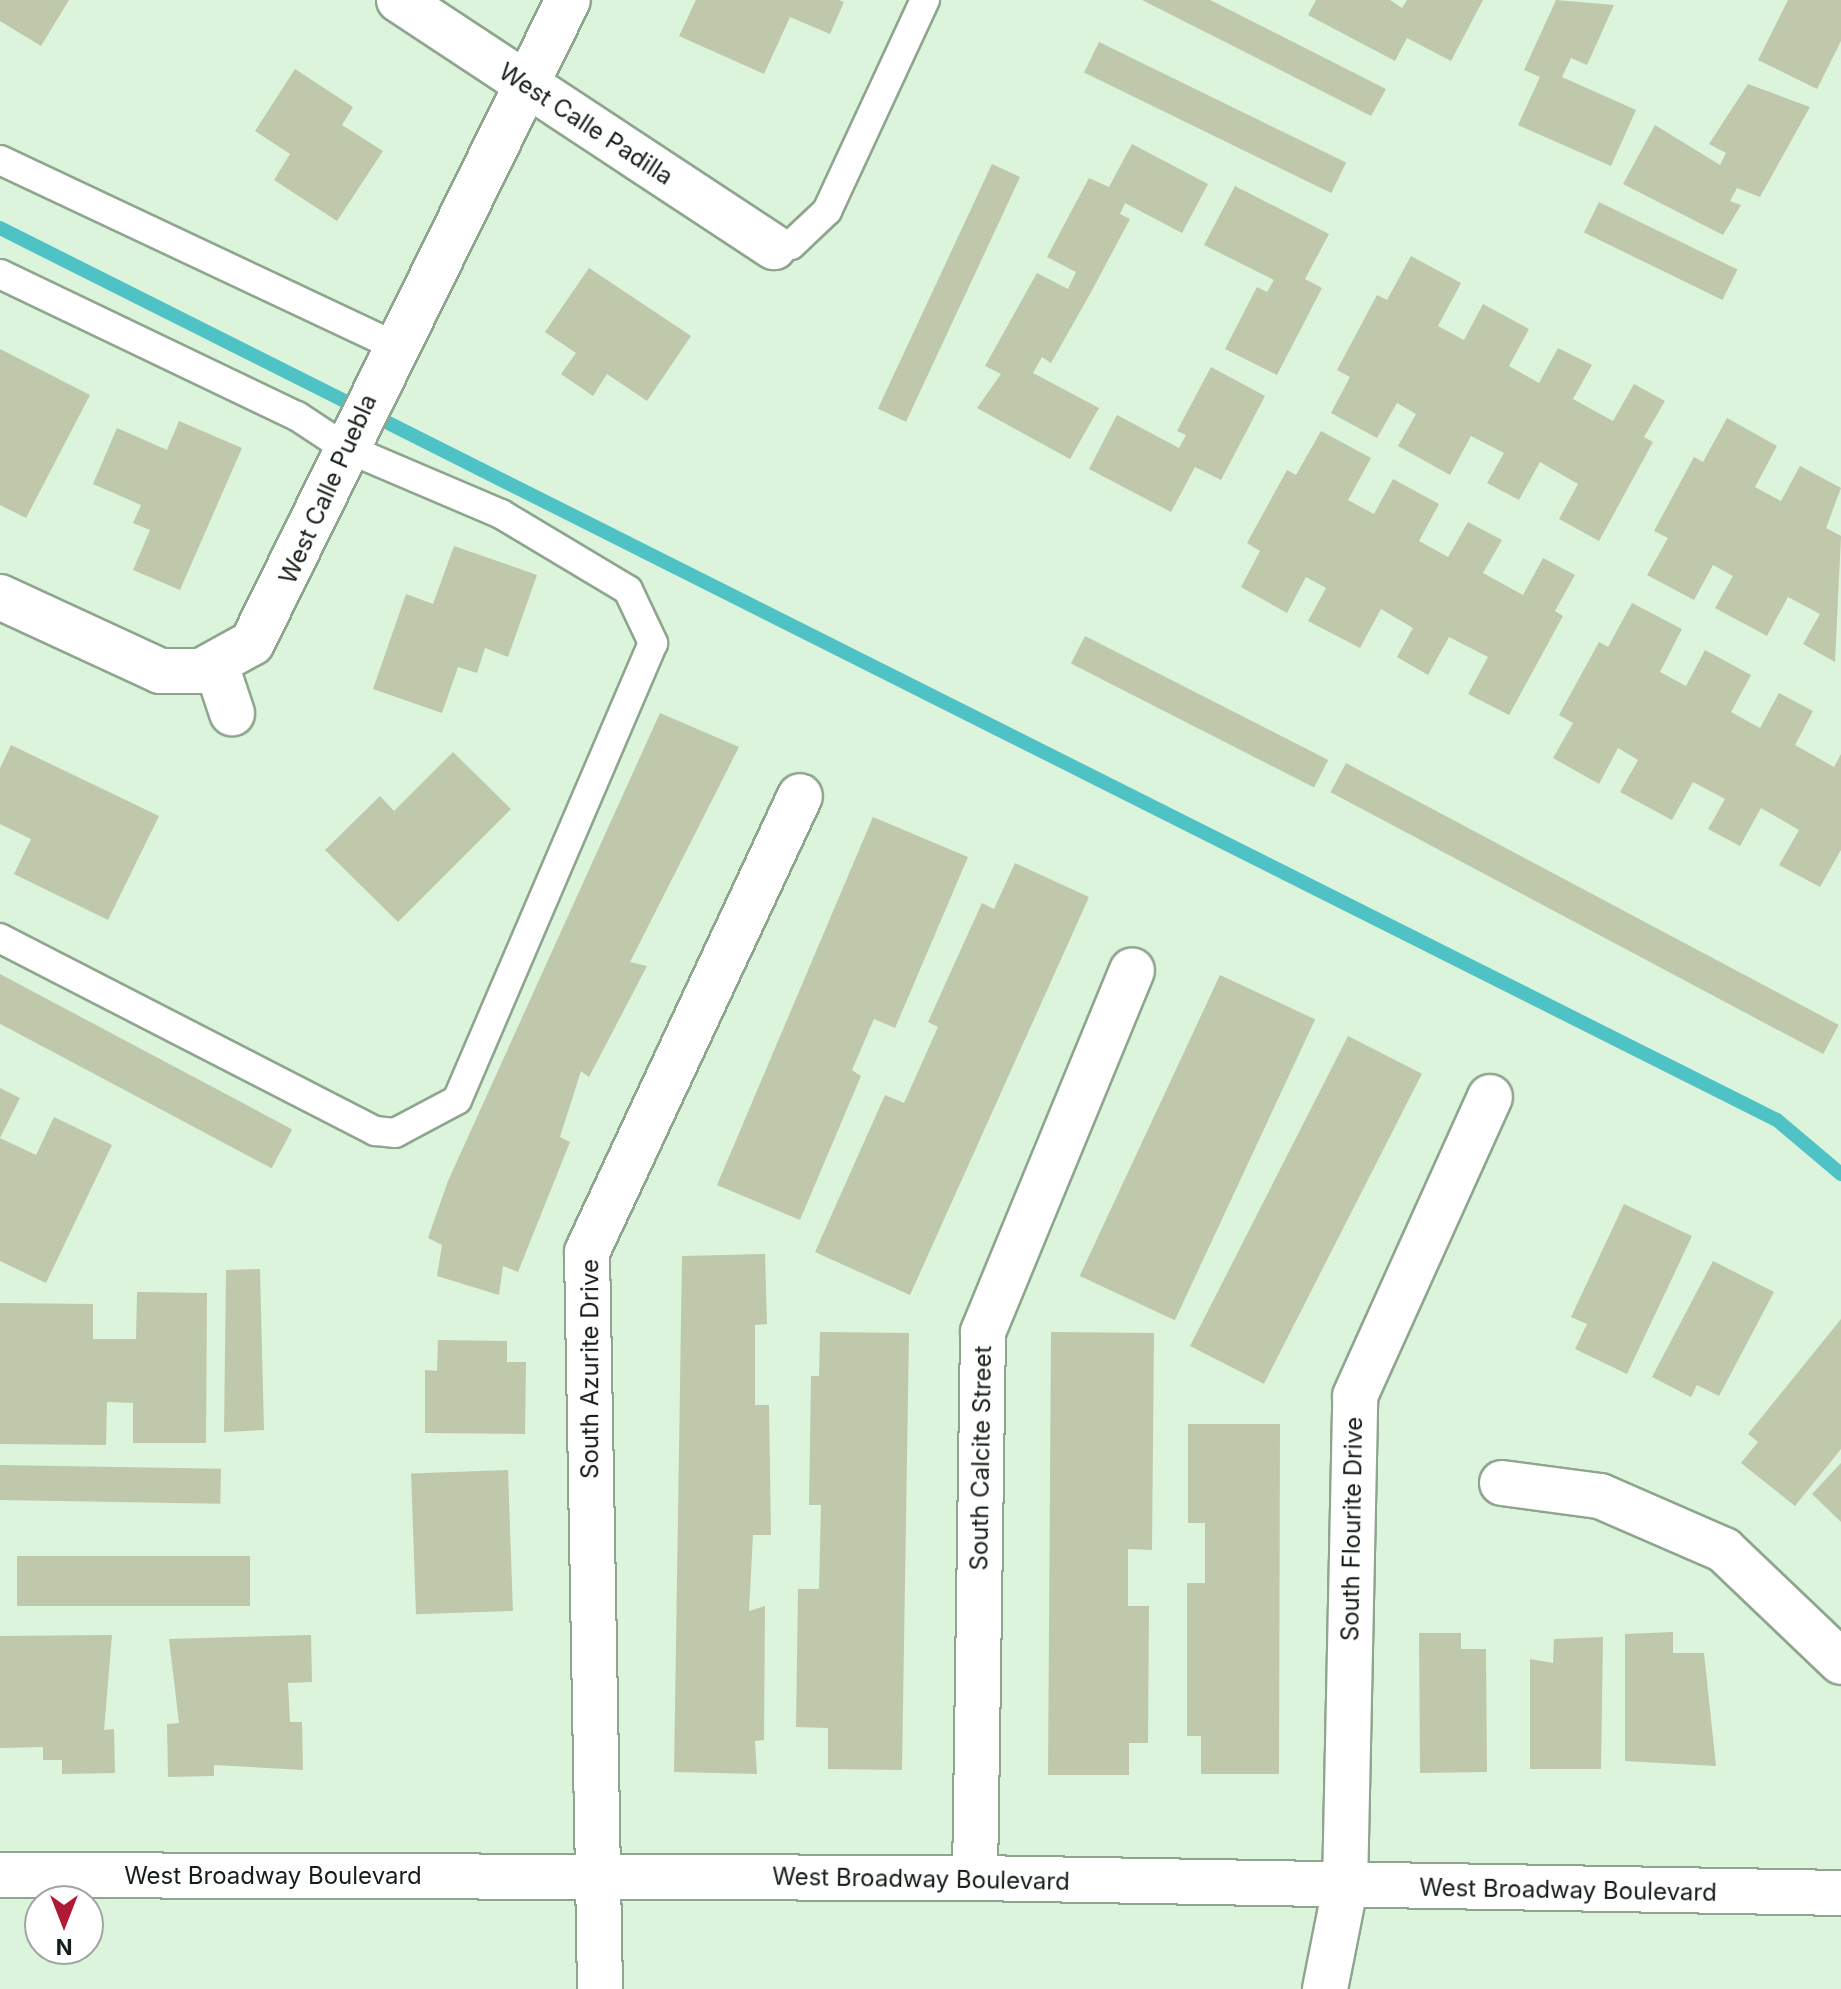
<!DOCTYPE html>
<html>
<head>
<meta charset="utf-8">
<style>
	body { margin:0 }
	#map { position:relative; width:1841px; height:1989px; overflow:hidden; background:#dbf4db; font-family:Inter,sans-serif }
	div>[style] { position:absolute }
	[style*='--x'] { left:calc(var(--x)*1px); top:calc(var(--y)*1px); width:calc(var(--w)*1px); rotate:calc(var(--a)*1deg) }
	.stream>* { height:14px; margin:-7px; padding:0 7px; transform-origin:7px; border-radius:7px; background:#4fc2c5 }
	.building>* { inset:0; background:#bfc8aa; transform-origin:0 0 }
	.roads { filter:drop-shadow(2px 0 #8ea58e) drop-shadow(-2px 0 #8ea58e) drop-shadow(0 2px #8ea58e) drop-shadow(0 -2px #8ea58e) }
	.lane>* { height:28px; margin:-14px; padding:0 14px; transform-origin:14px; border-radius:14px; background:#fff }
	.street>* { height:44px; margin:-22px; padding:0 22px; transform-origin:22px; border-radius:22px; background:#fff }
	.secondary>* { height:44px; margin:-22px; padding:0 22px; transform-origin:22px; border-radius:22px; background:#fff }
	span { translate:-50% -50%; white-space:nowrap; text-align:center; line-height:1.15; -webkit-text-stroke:8px #fff; paint-order:stroke }
	.street-label { font-size:24px; color:#151e16 }
	.north { position:absolute; left:24px; top:1885px; width:80px; height:80px; box-sizing:border-box; background:#fff; border:2px solid #a1a5a2; border-radius:50%; rotate:180deg; font-size:22px; font-weight:700; line-height:32px; text-align:center; color:#151e16 }
	.north::after { content:''; display:block; margin:auto; width:28px; height:36px; background:#af1b36; clip-path:polygon(50% 0,100% 100%,50% 72%,0 100%) }
</style>
</head>
<body>
<div id="map">
	<div class="stream">
		<div style="--x:0;--y:228;--w:1988;--a:26.66"></div>
		<div style="--x:1777;--y:1120;--w:84;--a:40.2"></div>
	</div>
	<div class="building">
		<div style="clip-path:polygon(0 0,69px 0,41px 46px,0 21px)"></div>
		<div style="clip-path:polygon(696px 0,839px 0,844px 2px,830px 34px,790px 17px,764px 74px,679px 36px)"></div>
		<div style="clip-path:polygon(1142px 0,1210px 0,1386px 89px,1371px 116px)"></div>
		<div style="clip-path:polygon(1316px 0,1390px 0,1402px 8px,1407px 0,1483px 0,1451px 61px,1407px 38px,1395px 61px,1308px 15px)"></div>
		<div style="clip-path:polygon(1556px 0,1614px 5px,1587px 65px,1571px 58px,1562px 77px,1636px 110px,1611px 166px,1518px 125px,1540px 77px,1524px 70px)"></div>
		<div style="clip-path:polygon(1788px 0,1841px 0,1841px 41px,1817px 89px,1758px 60px)"></div>
		<div style="left:1099px;top:42px;width:275px;height:34px;rotate:26deg"></div>
		<div style="clip-path:polygon(295px 69px,353px 107px,342px 125px,383px 151px,337px 221px,274px 180px,290px 154px,255px 131px)"></div>
		<div style="clip-path:polygon(1748px 84px,1810px 107px,1760px 197px,1737px 188px,1730px 201px,1741px 205px,1723px 235px,1623px 184px,1655px 125px,1720px 165px,1726px 153px,1709px 144px)"></div>
		<div style="clip-path:polygon(1132px 144px,1208px 184px,1182px 233px,1125px 203px,1120px 214px,1130px 219px,1090px 294px,1051px 363px,1042px 357px,1033px 373px,1099px 408px,1070px 459px,977px 408px,1001px 374px,985px 366px,1037px 273px,1068px 289px,1076px 272px,1047px 257px,1089px 178px,1109px 187px)"></div>
		<div style="left:992px;top:164px;width:31px;height:270px;rotate:25deg"></div>
		<div style="clip-path:polygon(1235px 186px,1329px 234px,1305px 279px,1322px 288px,1277px 375px,1225px 349px,1257px 287px,1267px 292px,1274px 280px,1204px 245px)"></div>
		<div style="left:1599px;top:202px;width:154px;height:34px;rotate:26deg"></div>
		<div style="clip-path:polygon(1411px 256px,1461px 283px,1438px 326px,1464px 340px,1483px 304px,1529px 329px,1509px 366px,1539px 383px,1558px 348px,1592px 365px,1573px 399px,1613px 421px,1634px 384px,1665px 401px,1644px 437px,1653px 442px,1599px 541px,1559px 519px,1578px 484px,1540px 462px,1519px 500px,1487px 483px,1504px 453px,1471px 436px,1450px 475px,1398px 446px,1416px 414px,1397px 403px,1377px 438px,1331px 413px,1350px 377px,1337px 370px,1377px 295px,1387px 300px)"></div>
		<div style="clip-path:polygon(589px 268px,691px 336px,647px 401px,607px 374px,593px 396px,561px 374px,576px 353px,545px 332px)"></div>
		<div style="clip-path:polygon(0 349px,90px 395px,26px 518px,0 505px)"></div>
		<div style="clip-path:polygon(1211px 367px,1265px 396px,1221px 480px,1195px 467px,1171px 512px,1089px 469px,1117px 415px,1179px 448px,1186px 435px,1177px 431px)"></div>
		<div style="clip-path:polygon(1727px 418px,1777px 446px,1755px 487px,1781px 501px,1800px 466px,1841px 488px,1826px 528px,1841px 536px,1835px 662px,1803px 644px,1820px 614px,1788px 597px,1767px 636px,1715px 608px,1733px 576px,1713px 565px,1694px 600px,1647px 575px,1668px 538px,1654px 531px,1694px 457px,1703px 462px)"></div>
		<div style="clip-path:polygon(179px 421px,242px 448px,180px 590px,133px 570px,150px 530px,133px 523px,141px 505px,93px 484px,117px 428px,167px 450px)"></div>
		<div style="clip-path:polygon(1321px 431px,1371px 458px,1348px 500px,1374px 514px,1393px 479px,1439px 504px,1419px 541px,1448px 557px,1468px 522px,1502px 540px,1483px 573px,1523px 595px,1543px 558px,1575px 575px,1555px 611px,1563px 616px,1509px 715px,1468px 694px,1488px 657px,1449px 637px,1428px 675px,1397px 657px,1413px 628px,1381px 609px,1360px 648px,1308px 621px,1326px 588px,1306px 577px,1287px 613px,1241px 587px,1260px 551px,1247px 543px,1287px 470px,1296px 475px)"></div>
		<div style="clip-path:polygon(454px 546px,537px 575px,508px 657px,485px 648px,477px 673px,458px 667px,442px 713px,373px 689px,406px 594px,433px 604px)"></div>
		<div style="clip-path:polygon(1632px 603px,1682px 629px,1660px 672px,1686px 686px,1705px 650px,1751px 675px,1731px 712px,1760px 728px,1779px 693px,1813px 711px,1795px 745px,1834px 767px,1841px 754px,1841px 850px,1820px 887px,1779px 865px,1799px 830px,1761px 808px,1740px 846px,1708px 829px,1725px 799px,1693px 782px,1672px 820px,1620px 792px,1638px 760px,1618px 748px,1599px 784px,1553px 758px,1573px 723px,1559px 715px,1599px 642px,1608px 647px)"></div>
		<div style="left:1085px;top:636px;width:273px;height:31px;rotate:27deg"></div>
		<div style="clip-path:polygon(660px 713px,739px 747px,630px 962px,647px 966px,589px 1077px,581px 1071px,560px 1137px,570px 1142px,518px 1272px,503px 1266px,499px 1295px,437px 1276px,442px 1245px,428px 1238px,448px 1181px)"></div>
		<div style="clip-path:polygon(11px 745px,159px 816px,108px 920px,14px 874px,31px 839px,0 824px,0 768px)"></div>
		<div style="clip-path:polygon(453px 752px,511px 809px,398px 922px,325px 850px,380px 796px,394px 811px)"></div>
		<div style="left:1346px;top:763px;width:558px;height:33px;rotate:28deg"></div>
		<div style="clip-path:polygon(873px 817px,968px 857px,895px 1028px,874px 1019px,852px 1070px,861px 1076px,800px 1220px,717px 1185px)"></div>
		<div style="clip-path:polygon(1015px 863px,1089px 897px,910px 1295px,815px 1252px,885px 1095px,904px 1103px,938px 1027px,928px 1022px,982px 903px,994px 909px)"></div>
		<div style="left:0;top:974px;width:331px;height:44px;rotate:28deg"></div>
		<div style="left:1220px;top:975px;width:105px;height:332px;rotate:25deg"></div>
		<div style="left:1348px;top:1036px;width:83px;height:348px;rotate:27deg"></div>
		<div style="clip-path:polygon(0 1088px,20px 1098px,0 1138px)"></div>
		<div style="clip-path:polygon(54px 1117px,112px 1145px,46px 1283px,0 1261px,0 1138px,36px 1155px)"></div>
		<div style="clip-path:polygon(1624px 1204px,1692px 1236px,1627px 1374px,1575px 1349px,1587px 1324px,1571px 1317px)"></div>
		<div style="clip-path:polygon(765px 1254px,767px 1324px,755px 1325px,755px 1405px,769px 1405px,771px 1535px,753px 1535px,749px 1611px,765px 1606px,764px 1740px,755px 1741px,757px 1774px,674px 1772px,682px 1256px)"></div>
		<div style="clip-path:polygon(1713px 1261px,1774px 1292px,1719px 1396px,1697px 1385px,1691px 1397px,1652px 1377px)"></div>
		<div style="clip-path:polygon(260px 1269px,264px 1430px,224px 1432px,226px 1270px)"></div>
		<div style="clip-path:polygon(137px 1292px,207px 1293px,206px 1443px,133px 1443px,133px 1403px,107px 1402px,106px 1445px,0 1444px,0 1303px,93px 1304px,93px 1339px,136px 1339px)"></div>
		<div style="clip-path:polygon(1841px 1319px,1841px 1449px,1795px 1506px,1741px 1463px,1758px 1442px,1748px 1434px)"></div>
		<div style="clip-path:polygon(820px 1332px,909px 1333px,902px 1770px,828px 1769px,828px 1728px,796px 1727px,798px 1589px,819px 1589px,821px 1505px,809px 1505px,811px 1376px,819px 1376px)"></div>
		<div style="clip-path:polygon(1051px 1332px,1154px 1333px,1152px 1550px,1128px 1549px,1128px 1606px,1149px 1606px,1148px 1743px,1129px 1743px,1129px 1775px,1048px 1775px)"></div>
		<div style="clip-path:polygon(438px 1340px,507px 1341px,507px 1362px,526px 1362px,525px 1434px,425px 1433px,425px 1370px,437px 1371px)"></div>
		<div style="clip-path:polygon(1188px 1424px,1280px 1424px,1279px 1774px,1201px 1774px,1201px 1736px,1187px 1736px,1187px 1583px,1205px 1583px,1205px 1523px,1188px 1523px)"></div>
		<div style="clip-path:polygon(1841px 1463px,1841px 1522px,1812px 1494px)"></div>
		<div style="left:0;top:1465px;width:221px;height:35px;rotate:1deg"></div>
		<div style="left:508px;top:1470px;width:141px;height:97px;rotate:88deg"></div>
		<div style="left:17px;top:1556px;width:233px;height:50px"></div>
		<div style="clip-path:polygon(1673px 1632px,1673px 1653px,1704px 1653px,1716px 1766px,1625px 1761px,1625px 1634px)"></div>
		<div style="clip-path:polygon(1419px 1633px,1461px 1633px,1461px 1649px,1486px 1649px,1487px 1772px,1420px 1773px)"></div>
		<div style="clip-path:polygon(112px 1635px,104px 1730px,114px 1729px,115px 1773px,62px 1774px,62px 1760px,43px 1760px,43px 1747px,0 1748px,0 1636px)"></div>
		<div style="clip-path:polygon(311px 1635px,312px 1682px,288px 1683px,290px 1722px,302px 1722px,303px 1770px,214px 1765px,214px 1776px,168px 1777px,167px 1724px,179px 1723px,169px 1639px)"></div>
		<div style="clip-path:polygon(1603px 1637px,1601px 1769px,1530px 1769px,1530px 1659px,1553px 1663px,1554px 1639px)"></div>
	</div>
	<div class="roads">
		<div class="lane">
			<div style="--x:0;--y:160;--w:437;--a:25.2"></div>
			<div style="--x:774;--y:247;--w:17;--a:-7"></div>
			<div style="--x:791;--y:245;--w:50;--a:-43.4"></div>
			<div style="--x:827;--y:211;--w:233;--a:-65.1"></div>
			<div style="--x:0;--y:274;--w:329;--a:25.6"></div>
			<div style="--x:297;--y:416;--w:56;--a:33.4"></div>
			<div style="--x:344;--y:447;--w:171;--a:23.1"></div>
			<div style="--x:501;--y:514;--w:148;--a:30.9"></div>
			<div style="--x:628;--y:590;--w:59;--a:64.7"></div>
			<div style="--x:653;--y:643;--w:497;--a:113.2"></div>
			<div style="--x:457;--y:1100;--w:70;--a:152"></div>
			<div style="--x:395;--y:1133;--w:20;--a:-174"></div>
			<div style="--x:375;--y:1131;--w:422;--a:-152.8"></div>
		</div>
		<div class="street">
			<div style="--x:399;--y:0;--w:449;--a:33.4"></div>
			<div style="--x:0;--y:597;--w:176;--a:24.8"></div>
			<div style="--x:160;--y:671;--w:41;--a:0"></div>
			<div style="--x:201;--y:671;--w:58;--a:-28.8"></div>
			<div style="--x:252;--y:643;--w:716;--a:-63.83"></div>
			<div style="--x:216;--y:665;--w:51;--a:71.6"></div>
			<div style="--x:1502;--y:1483;--w:99;--a:7.6"></div>
			<div style="--x:1600;--y:1496;--w:135;--a:23.5"></div>
			<div style="--x:1724;--y:1550;--w:162;--a:43.7"></div>
			<div style="--x:975;--y:1878;--w:546;--a:-89.16"></div>
			<div style="--x:983;--y:1332;--w:391;--a:-67.6"></div>
			<div style="--x:600;--y:1989;--w:737;--a:-91.01"></div>
			<div style="--x:587;--y:1252;--w:503;--a:-64.96"></div>
			<div style="--x:1325;--y:1989;--w:103;--a:-78.8"></div>
			<div style="--x:1345;--y:1888;--w:492;--a:-88.8"></div>
			<div style="--x:1355;--y:1396;--w:328;--a:-65.7"></div>
		</div>
		<div class="secondary">
			<div style="--x:0;--y:1875;--w:975;--a:0.18"></div>
			<div style="--x:975;--y:1878;--w:866;--a:0.99"></div>
		</div>
	</div>
	<div class="street-label">
		<span style="left:586px;top:124px;rotate:33deg">West Calle Padilla</span>
		<span style="left:328px;top:489px;rotate:-66deg">West Calle Puebla</span>
		<span style="left:590px;top:1369px;rotate:-90deg">South Azurite Drive</span>
		<span style="left:981px;top:1458px;rotate:-89deg">South Calcite Street</span>
		<span style="left:1352px;top:1529px;rotate:-89deg">South Flourite Drive</span>
		<span style="left:273px;top:1876px">West Broadway Boulevard</span>
		<span style="left:921px;top:1879px;rotate:1deg">West Broadway Boulevard</span>
		<span style="left:1568px;top:1890px;rotate:1deg">West Broadway Boulevard</span>
	</div>
	<div class="north">N</div>
</div>
</body>
</html>
